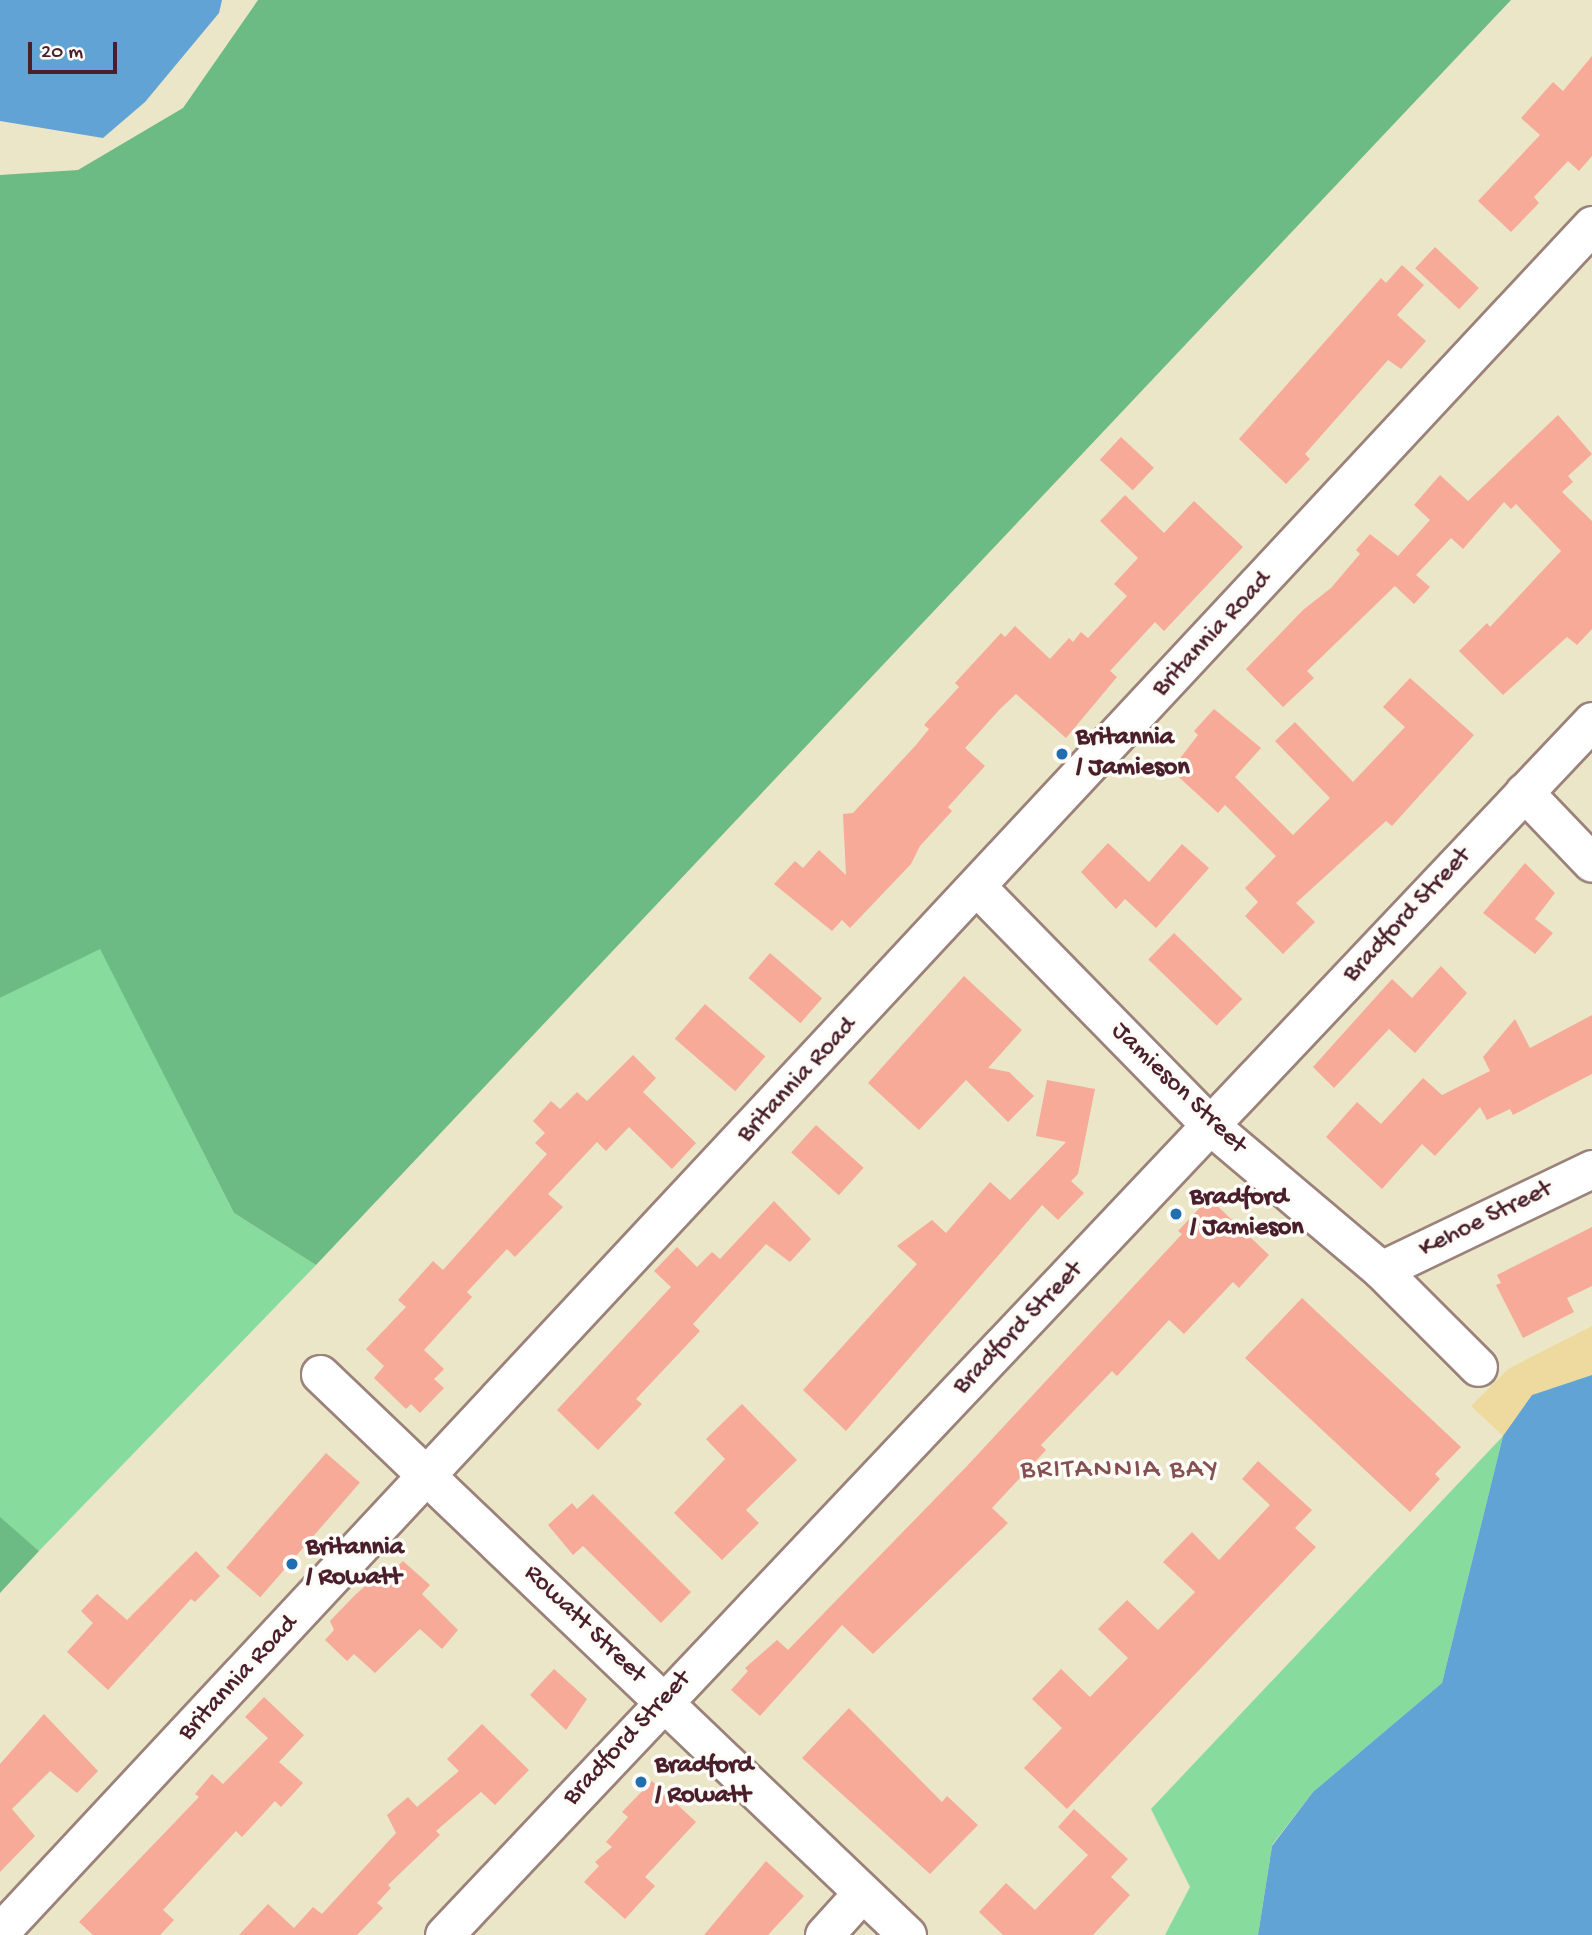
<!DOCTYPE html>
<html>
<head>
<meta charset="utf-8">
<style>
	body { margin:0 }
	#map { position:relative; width:1592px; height:1935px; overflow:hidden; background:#ece6c9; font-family:"Gochi Hand",sans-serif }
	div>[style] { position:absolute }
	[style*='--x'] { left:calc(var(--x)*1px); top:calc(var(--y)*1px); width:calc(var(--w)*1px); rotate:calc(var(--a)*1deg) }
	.green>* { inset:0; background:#87db9d }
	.forest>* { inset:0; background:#6dbb84 }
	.sand>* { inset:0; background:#eeda9e }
	.water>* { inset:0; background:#61a3d5 }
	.building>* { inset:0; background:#f6aa97; transform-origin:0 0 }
	.roads { filter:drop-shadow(2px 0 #9b827a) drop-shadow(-2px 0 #9b827a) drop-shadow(0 2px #9b827a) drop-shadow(0 -2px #9b827a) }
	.minor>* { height:37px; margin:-18.5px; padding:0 18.5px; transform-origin:18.5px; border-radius:18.5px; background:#fff }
	.dots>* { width:19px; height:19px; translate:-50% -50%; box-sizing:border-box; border:4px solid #fdfcf7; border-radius:50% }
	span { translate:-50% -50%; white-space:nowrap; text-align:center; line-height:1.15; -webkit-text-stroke:7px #fdfcf7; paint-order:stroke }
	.street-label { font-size:26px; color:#4a1f2b }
	.poi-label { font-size:26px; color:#4a1f2b; font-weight:700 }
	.left { translate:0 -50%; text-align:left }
	.neighbourhood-label { font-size:28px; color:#865051; letter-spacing:2px }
	.scale { position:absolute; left:28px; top:42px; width:89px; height:32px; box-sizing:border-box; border:4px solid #4a1f2b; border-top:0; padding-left:9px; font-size:21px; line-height:24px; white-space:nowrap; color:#4a1f2b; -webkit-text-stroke:5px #fdfcf7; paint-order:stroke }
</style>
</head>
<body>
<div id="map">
	<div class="green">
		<div style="clip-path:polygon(100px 948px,234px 1213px,316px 1265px,39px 1551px,0 1518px,0 998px)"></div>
		<div style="clip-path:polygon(1503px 1436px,1442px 1683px,1313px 1792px,1272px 1845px,1258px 1935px,1165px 1935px,1190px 1887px,1151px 1809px)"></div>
	</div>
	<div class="forest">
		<div style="clip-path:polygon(258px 0,1511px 0,316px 1265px,234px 1213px,100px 949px,0 998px,0 175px,78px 170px,183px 108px)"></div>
		<div style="clip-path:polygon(0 1517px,39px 1551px,0 1593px)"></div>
	</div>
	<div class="sand">
		<div style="clip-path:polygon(1592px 1326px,1592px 1375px,1532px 1395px,1503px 1436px,1471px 1406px,1508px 1369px)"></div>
	</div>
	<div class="water">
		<div style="clip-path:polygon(0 0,222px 0,219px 13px,145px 102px,103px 138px,0 121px)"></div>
		<div style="clip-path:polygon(1592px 1375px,1592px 1935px,1258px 1935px,1272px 1846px,1313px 1792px,1442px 1683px,1503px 1436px,1532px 1395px)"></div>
	</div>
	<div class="building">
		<div style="clip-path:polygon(1592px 56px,1592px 156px,1579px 171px,1568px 161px,1534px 197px,1539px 203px,1511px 232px,1478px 201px,1540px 135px,1521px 118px,1553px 82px,1563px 91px)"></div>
		<div style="left:1435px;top:247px;width:60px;height:29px;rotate:43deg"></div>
		<div style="clip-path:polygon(1402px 265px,1424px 285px,1397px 315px,1426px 341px,1401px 369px,1388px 360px,1305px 454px,1310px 459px,1286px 484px,1239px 439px,1381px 278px,1386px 283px)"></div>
		<div style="clip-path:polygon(1558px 415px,1592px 454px,1568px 476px,1573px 482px,1562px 492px,1592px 521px,1592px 629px,1577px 645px,1567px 637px,1503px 695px,1459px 651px,1487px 623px,1490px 627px,1561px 551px,1516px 504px,1511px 509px,1504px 502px,1463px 549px,1451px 538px,1416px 575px,1430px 587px,1414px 604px,1395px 586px,1307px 671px,1314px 678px,1283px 707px,1246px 669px,1303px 610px,1331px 588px,1360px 554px,1356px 550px,1370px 534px,1398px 556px,1430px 520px,1414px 505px,1440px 475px,1468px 501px)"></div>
		<div style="left:1121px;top:437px;width:45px;height:31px;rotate:43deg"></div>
		<div style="clip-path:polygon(1125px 495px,1164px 533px,1194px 501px,1243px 547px,1164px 631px,1155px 622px,1110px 671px,1117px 677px,1066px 738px,1016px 694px,1000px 709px,965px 748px,985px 766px,948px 807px,952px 811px,920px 846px,911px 864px,850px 928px,842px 920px,832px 931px,774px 884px,795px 861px,803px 868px,819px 850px,846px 875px,843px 814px,853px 813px,916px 745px,929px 729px,924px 725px,959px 687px,955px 683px,1001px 633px,1005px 637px,1015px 626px,1050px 659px,1069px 638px,1073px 642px,1081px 632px,1088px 638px,1127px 596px,1114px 584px,1138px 558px,1100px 521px)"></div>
		<div style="clip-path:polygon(1410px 678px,1474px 735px,1392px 826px,1386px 821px,1296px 903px,1315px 922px,1283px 954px,1245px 916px,1258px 902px,1245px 888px,1276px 856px,1225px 805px,1218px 813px,1171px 770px,1198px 735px,1194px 731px,1214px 709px,1261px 748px,1235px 777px,1293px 835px,1330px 798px,1275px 741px,1295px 722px,1353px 782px,1405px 727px,1383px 707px)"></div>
		<div style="clip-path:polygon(1108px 843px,1149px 882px,1182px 844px,1209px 868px,1156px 928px,1125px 899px,1116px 909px,1081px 872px)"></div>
		<div style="clip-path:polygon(1525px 863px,1555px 893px,1535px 919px,1553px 933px,1535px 954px,1483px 913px)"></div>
		<div style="left:1174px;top:933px;width:95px;height:37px;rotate:44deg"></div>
		<div style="left:770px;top:953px;width:69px;height:33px;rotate:41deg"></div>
		<div style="clip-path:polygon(1441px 966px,1467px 993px,1415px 1053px,1389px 1029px,1334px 1088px,1313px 1067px,1392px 979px,1412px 998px)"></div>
		<div style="clip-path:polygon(964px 976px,1022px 1030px,988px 1068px,1009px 1072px,1034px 1096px,1008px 1122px,966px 1080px,919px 1130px,868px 1083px)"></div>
		<div style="left:705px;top:1004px;width:80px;height:46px;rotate:41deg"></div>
		<div style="clip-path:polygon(1592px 1015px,1592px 1074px,1513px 1115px,1510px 1109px,1487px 1120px,1480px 1107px,1435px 1156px,1422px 1144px,1382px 1189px,1326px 1137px,1357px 1102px,1381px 1124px,1423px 1078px,1442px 1095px,1490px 1071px,1483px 1057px,1515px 1019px,1530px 1048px)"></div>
		<div style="clip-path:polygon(633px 1055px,656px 1078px,643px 1092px,696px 1143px,672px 1169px,629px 1127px,606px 1151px,597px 1142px,548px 1194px,563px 1207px,515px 1257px,507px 1249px,467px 1292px,472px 1297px,424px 1350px,444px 1369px,434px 1379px,444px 1388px,420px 1413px,411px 1404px,406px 1409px,374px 1378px,384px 1366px,366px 1349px,406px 1307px,398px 1300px,433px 1261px,443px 1270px,547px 1154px,535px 1143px,545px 1133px,533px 1121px,551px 1101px,560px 1109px,577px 1092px,587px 1101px)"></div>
		<div style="clip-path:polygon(1047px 1080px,1095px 1089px,1078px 1174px,1071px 1181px,1084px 1193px,1058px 1220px,1042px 1205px,846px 1431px,803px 1390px,917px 1264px,897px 1246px,932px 1220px,946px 1233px,990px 1182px,1010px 1200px,1066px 1142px,1036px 1136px)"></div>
		<div style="left:816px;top:1125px;width:64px;height:37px;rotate:42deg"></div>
		<div style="clip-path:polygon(1209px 1198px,1269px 1255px,1239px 1288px,1233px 1282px,1184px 1334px,1169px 1320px,1117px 1376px,1112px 1371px,1041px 1445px,1046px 1450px,992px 1508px,1008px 1523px,873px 1654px,842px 1625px,760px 1716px,731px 1690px,748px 1671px,745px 1668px,777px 1640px,788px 1650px,967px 1466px,1182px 1234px,1178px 1231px)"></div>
		<div style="clip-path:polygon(774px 1201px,811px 1239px,790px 1262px,766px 1244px,693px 1324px,700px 1331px,636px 1399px,642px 1404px,598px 1450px,557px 1410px,671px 1287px,654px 1271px,677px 1247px,697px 1267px,712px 1252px,720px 1259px)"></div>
		<div style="clip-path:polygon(1592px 1227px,1592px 1286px,1567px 1298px,1574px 1312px,1523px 1338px,1496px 1285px,1501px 1283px,1497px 1275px)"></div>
		<div style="clip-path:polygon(1302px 1298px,1461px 1447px,1435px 1474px,1440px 1479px,1410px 1512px,1245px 1358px)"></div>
		<div style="clip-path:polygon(742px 1404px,797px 1460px,746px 1510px,759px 1523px,722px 1560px,674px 1513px,725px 1459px,706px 1439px)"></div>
		<div style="left:326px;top:1453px;width:45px;height:152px;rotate:41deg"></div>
		<div style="clip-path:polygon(1258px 1461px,1312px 1510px,1295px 1528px,1316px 1547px,1067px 1809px,1024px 1768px,1062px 1728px,1032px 1699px,1061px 1669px,1090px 1697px,1128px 1658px,1098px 1629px,1127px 1600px,1158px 1630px,1195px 1592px,1163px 1562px,1192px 1532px,1219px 1560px,1270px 1505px,1242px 1479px)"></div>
		<div style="clip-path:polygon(593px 1494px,691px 1592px,661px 1623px,583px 1546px,573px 1555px,548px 1525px,572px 1503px,577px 1509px)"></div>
		<div style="clip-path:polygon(196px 1551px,220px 1576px,195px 1602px,191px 1599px,108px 1690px,67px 1652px,93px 1623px,81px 1611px,97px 1594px,127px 1620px)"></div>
		<div style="clip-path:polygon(403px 1561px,430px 1585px,422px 1594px,458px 1630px,442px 1649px,420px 1629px,375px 1673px,354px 1654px,347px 1661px,325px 1640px,334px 1630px,330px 1621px,355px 1595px,379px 1574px,384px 1579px)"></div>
		<div style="clip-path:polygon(554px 1669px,587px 1699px,566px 1730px,530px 1695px)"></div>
		<div style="clip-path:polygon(264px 1697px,304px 1735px,279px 1762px,303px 1783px,281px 1807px,275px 1801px,242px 1837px,236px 1831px,163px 1910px,174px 1920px,160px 1935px,93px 1935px,79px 1922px,199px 1797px,195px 1794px,212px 1774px,223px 1784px,268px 1738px,245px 1717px)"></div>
		<div style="clip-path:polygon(849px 1708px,942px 1802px,947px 1796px,978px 1825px,930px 1874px,802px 1758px)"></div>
		<div style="clip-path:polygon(44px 1714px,98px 1771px,77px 1793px,50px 1771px,12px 1809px,35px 1836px,0 1872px,0 1764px)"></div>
		<div style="clip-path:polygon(482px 1724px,529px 1770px,495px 1805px,481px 1792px,436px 1831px,440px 1835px,388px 1885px,391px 1888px,377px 1903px,383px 1908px,357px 1935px,239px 1935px,268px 1904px,294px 1928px,313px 1907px,322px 1914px,396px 1833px,387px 1815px,408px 1797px,417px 1807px,459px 1771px,447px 1759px)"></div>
		<div style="clip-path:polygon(652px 1781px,696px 1822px,645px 1877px,655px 1886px,625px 1919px,584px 1882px,599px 1866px,595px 1862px,612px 1847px,606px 1842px,628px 1817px,622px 1812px)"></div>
		<div style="clip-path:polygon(1074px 1809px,1128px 1859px,1111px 1877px,1130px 1895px,1093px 1935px,1003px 1935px,979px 1912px,1006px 1883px,1035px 1910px,1088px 1855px,1058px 1827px)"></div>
		<div style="clip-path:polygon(766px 1861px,804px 1896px,768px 1935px,704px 1935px)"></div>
	</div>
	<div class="roads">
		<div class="minor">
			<div style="--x:1524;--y:792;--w:98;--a:46.2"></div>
			<div style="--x:978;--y:888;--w:334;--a:45.6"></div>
			<div style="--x:1212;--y:1127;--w:221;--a:40.2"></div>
			<div style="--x:1381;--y:1270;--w:137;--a:45"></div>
			<div style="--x:1381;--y:1270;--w:234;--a:-25.6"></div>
			<div style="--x:320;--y:1374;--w:812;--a:43.7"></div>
			<div style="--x:0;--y:1932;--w:2334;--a:-47"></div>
			<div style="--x:444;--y:1935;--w:1671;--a:-46.6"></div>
			<div style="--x:824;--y:1935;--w:55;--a:-47.9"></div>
		</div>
	</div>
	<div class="dots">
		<div style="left:1062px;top:754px;background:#1f6fb2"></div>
		<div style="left:1176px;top:1214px;background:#1f6fb2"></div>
		<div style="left:292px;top:1564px;background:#1f6fb2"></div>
		<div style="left:641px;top:1782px;background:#1f6fb2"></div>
	</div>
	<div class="street-label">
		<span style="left:1213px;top:635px;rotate:-47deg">Britannia Road</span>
		<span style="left:1408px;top:916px;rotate:-47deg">Bradford Street</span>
		<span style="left:798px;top:1081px;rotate:-47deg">Britannia Road</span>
		<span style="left:1178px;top:1089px;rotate:44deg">Jamieson Street</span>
		<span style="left:1486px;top:1220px;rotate:-26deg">Kehoe Street</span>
		<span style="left:1019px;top:1329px;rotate:-46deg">Bradford Street</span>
		<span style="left:584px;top:1625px;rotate:44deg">Rowatt Street</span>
		<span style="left:239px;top:1679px;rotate:-47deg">Britannia Road</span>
		<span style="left:628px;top:1739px;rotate:-47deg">Bradford Street</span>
	</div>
	<div class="poi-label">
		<span class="left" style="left:1076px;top:754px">Britannia<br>/ Jamieson</span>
		<span class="left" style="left:1190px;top:1214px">Bradford<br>/ Jamieson</span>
		<span class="left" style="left:306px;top:1564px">Britannia<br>/ Rowatt</span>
		<span class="left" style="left:655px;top:1782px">Bradford<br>/ Rowatt</span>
	</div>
	<div class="neighbourhood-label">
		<span style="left:1120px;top:1471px">BRITANNIA BAY</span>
	</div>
	<div class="scale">20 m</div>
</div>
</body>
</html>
